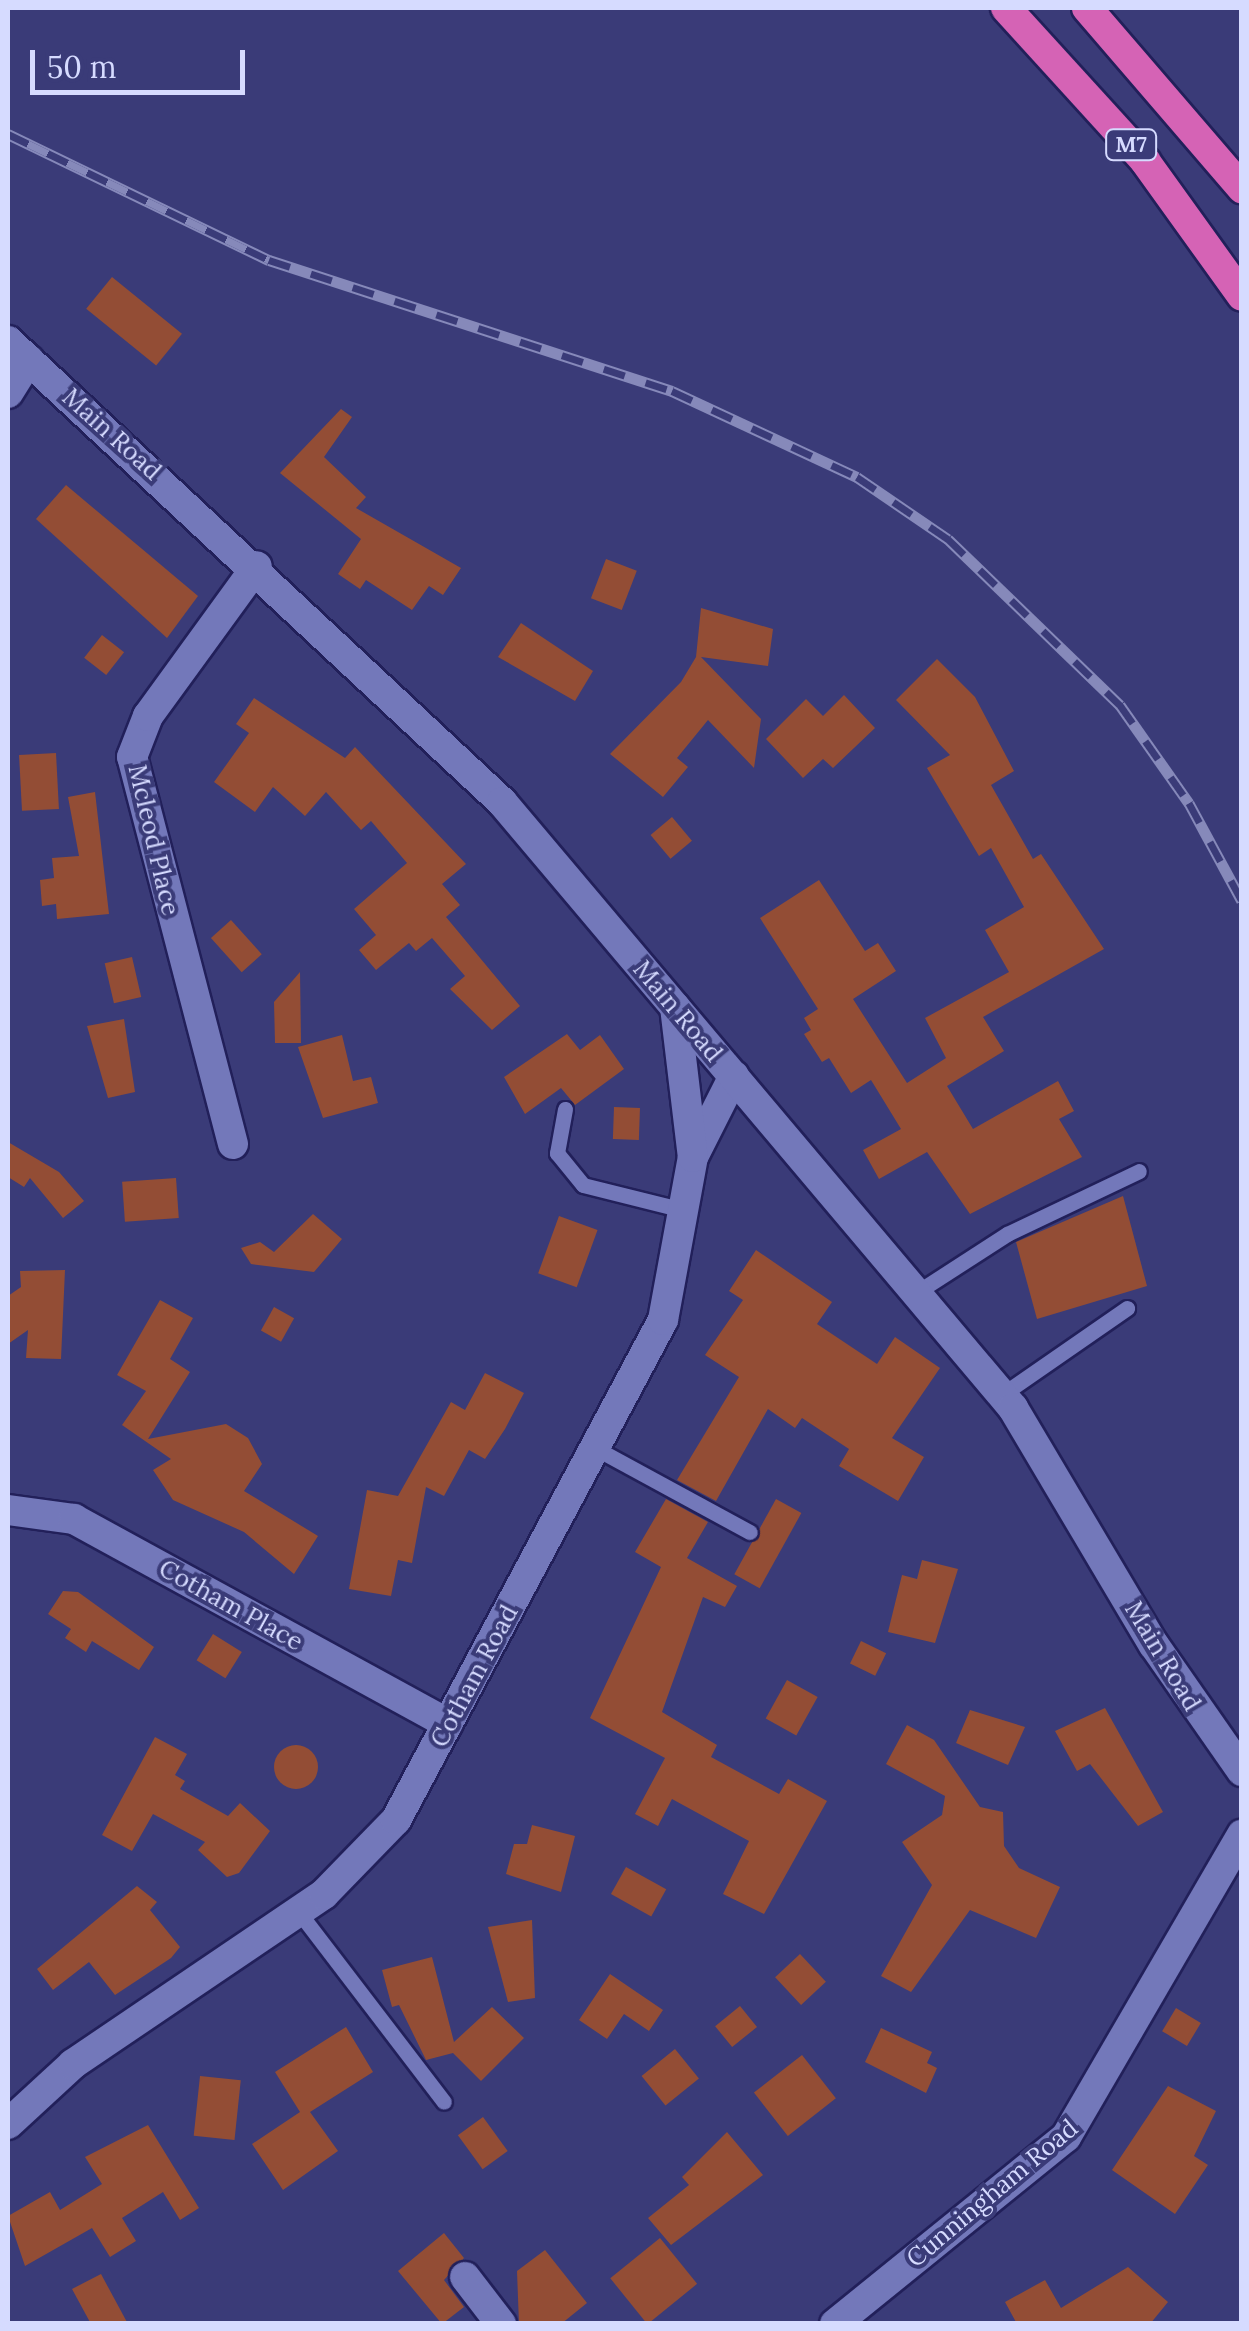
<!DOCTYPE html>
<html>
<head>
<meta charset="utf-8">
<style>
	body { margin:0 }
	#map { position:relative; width:1249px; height:2331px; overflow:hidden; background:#3a3b78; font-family:Lora,serif }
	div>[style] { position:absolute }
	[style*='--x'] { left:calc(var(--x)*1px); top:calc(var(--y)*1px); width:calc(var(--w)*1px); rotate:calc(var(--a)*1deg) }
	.building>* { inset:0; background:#934d35; transform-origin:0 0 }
	.round { border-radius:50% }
	.roads { filter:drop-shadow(2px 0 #22205a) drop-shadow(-2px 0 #22205a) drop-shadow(0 2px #22205a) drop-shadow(0 -2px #22205a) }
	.lane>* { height:15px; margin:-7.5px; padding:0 7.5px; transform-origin:7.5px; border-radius:7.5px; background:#7378ba }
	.street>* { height:30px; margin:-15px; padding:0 15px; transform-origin:15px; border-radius:15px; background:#7378ba }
	.secondary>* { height:30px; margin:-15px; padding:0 15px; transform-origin:15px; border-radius:15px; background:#7378ba }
	.highway>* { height:30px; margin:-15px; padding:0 15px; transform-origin:15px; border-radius:15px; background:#d563b5 }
	.rail>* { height:11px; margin-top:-5.5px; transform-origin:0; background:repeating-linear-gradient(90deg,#3a3b78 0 22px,#8689ba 0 44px); box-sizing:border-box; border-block:2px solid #8689ba }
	span { translate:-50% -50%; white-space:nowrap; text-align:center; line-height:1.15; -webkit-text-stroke:8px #3a3b78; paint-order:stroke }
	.shield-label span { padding:2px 8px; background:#3a3b78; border:2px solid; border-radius:8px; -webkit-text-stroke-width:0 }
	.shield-label { font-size:22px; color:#d6dbff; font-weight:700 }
	.street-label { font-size:25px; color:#d6dbff }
	.frame { position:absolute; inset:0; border:10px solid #d6dbff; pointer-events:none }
	.scale { position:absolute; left:30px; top:50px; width:215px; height:45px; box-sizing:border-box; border:5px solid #d6dbff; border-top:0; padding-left:12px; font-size:30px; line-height:35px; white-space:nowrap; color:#d6dbff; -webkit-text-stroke:8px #3a3b78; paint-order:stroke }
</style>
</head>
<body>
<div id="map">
	<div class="building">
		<div style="left:112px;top:277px;width:90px;height:41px;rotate:39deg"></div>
		<div style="clip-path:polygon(341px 409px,352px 417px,324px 457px,366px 497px,356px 508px,461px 568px,443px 595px,429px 586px,412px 610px,366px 580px,360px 589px,338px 574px,361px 539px,280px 473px)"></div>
		<div style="clip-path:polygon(66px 485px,198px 596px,167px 638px,36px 519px)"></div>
		<div style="left:606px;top:559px;width:33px;height:42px;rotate:21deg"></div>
		<div style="clip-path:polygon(701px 608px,773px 629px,768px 666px,701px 657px,761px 719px,754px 768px,708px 720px,677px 758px,688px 767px,663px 797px,610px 754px,681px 682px,696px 657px)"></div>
		<div style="clip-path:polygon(521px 623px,593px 671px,575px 701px,498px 657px)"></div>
		<div style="left:102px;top:635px;width:28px;height:29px;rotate:38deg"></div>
		<div style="clip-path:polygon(937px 659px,975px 697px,1014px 771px,991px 785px,1033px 859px,1041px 854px,1104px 949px,983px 1017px,1004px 1051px,947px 1086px,973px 1129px,1058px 1081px,1074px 1111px,1059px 1119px,1082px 1157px,970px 1214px,927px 1152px,879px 1179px,863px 1150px,901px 1129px,871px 1080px,851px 1093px,829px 1058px,822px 1062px,804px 1034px,811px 1030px,804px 1018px,818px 1009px,760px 918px,819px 880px,865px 951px,878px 943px,896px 971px,853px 999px,907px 1083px,946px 1058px,925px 1018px,1009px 972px,985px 930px,1024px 907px,991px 848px,979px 856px,927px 768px,950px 755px,896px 700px)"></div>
		<div style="clip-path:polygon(844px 695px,875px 728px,833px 768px,823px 759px,803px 778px,766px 739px,806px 699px,823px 716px)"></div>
		<div style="clip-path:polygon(254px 698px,345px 758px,355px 747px,466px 864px,442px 884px,460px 905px,446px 917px,520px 1006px,492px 1030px,450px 989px,465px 976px,432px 938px,416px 951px,409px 943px,376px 970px,359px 950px,376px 935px,354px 909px,407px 863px,371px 821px,361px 830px,326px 792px,305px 816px,273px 787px,255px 812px,214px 782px,249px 733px,236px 724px)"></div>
		<div style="left:56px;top:753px;width:56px;height:37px;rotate:87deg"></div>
		<div style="clip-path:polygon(95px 792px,109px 914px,57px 919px,56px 904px,42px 906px,40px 880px,54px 878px,52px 858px,79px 856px,68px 797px)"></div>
		<div style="left:672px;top:817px;width:31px;height:28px;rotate:50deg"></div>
		<div style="left:231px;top:920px;width:46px;height:27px;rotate:48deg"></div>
		<div style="left:132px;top:957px;width:41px;height:28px;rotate:77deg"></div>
		<div style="clip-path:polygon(300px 972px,301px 1043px,275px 1043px,274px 1002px)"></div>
		<div style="clip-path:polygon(124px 1019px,135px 1092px,108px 1098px,87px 1026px)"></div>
		<div style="clip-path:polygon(567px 1034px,580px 1050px,600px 1035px,624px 1069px,575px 1105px,561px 1088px,525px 1114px,504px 1077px)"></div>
		<div style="clip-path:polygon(342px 1035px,353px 1081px,371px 1077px,378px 1103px,323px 1118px,298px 1047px)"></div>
		<div style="left:614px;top:1107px;width:26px;height:32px;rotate:2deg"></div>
		<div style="clip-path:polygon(8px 1142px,59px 1172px,84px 1201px,63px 1218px,30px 1178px,24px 1187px,8px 1177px)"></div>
		<div style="left:176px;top:1178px;width:40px;height:54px;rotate:86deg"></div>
		<div style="clip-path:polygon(1123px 1196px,1147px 1286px,1037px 1319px,1016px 1242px)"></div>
		<div style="clip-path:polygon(313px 1214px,342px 1239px,314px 1272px,251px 1264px,241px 1248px,260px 1242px,274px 1252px)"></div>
		<div style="left:559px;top:1216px;width:41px;height:61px;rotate:20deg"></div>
		<div style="clip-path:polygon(756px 1250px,832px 1302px,817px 1324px,877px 1364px,895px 1337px,940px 1368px,892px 1438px,924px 1457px,898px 1501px,839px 1466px,849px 1449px,802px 1418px,795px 1428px,768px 1409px,716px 1501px,677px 1480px,739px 1377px,705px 1355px,743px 1300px,729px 1291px)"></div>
		<div style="clip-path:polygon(65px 1270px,61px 1359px,26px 1358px,28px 1330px,8px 1344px,8px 1296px,21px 1287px,20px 1271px)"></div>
		<div style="clip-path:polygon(160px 1300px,193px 1318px,170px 1359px,190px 1372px,148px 1439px,226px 1424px,248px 1438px,262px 1464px,244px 1491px,318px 1536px,294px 1574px,244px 1532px,173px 1500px,153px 1470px,171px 1459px,122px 1425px,146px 1391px,117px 1375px)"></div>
		<div style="left:274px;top:1307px;width:23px;height:27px;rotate:29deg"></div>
		<div style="clip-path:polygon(485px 1373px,524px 1393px,505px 1429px,485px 1459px,469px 1450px,444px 1496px,426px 1487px,412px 1563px,398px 1560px,391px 1596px,349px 1589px,367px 1490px,398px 1496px,451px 1402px,465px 1410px)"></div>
		<div style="clip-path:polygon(666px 1499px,708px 1522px,687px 1558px,737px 1586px,725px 1607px,703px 1597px,662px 1712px,717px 1745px,711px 1757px,779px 1794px,788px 1779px,827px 1801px,764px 1914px,723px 1894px,749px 1841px,672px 1799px,658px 1826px,635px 1814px,665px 1758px,590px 1718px,661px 1567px,635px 1552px)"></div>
		<div style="left:776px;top:1499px;width:29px;height:86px;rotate:29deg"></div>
		<div style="clip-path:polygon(922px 1560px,958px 1569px,935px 1643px,888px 1632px,902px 1575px,917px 1579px)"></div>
		<div style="clip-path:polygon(63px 1591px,78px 1592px,154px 1647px,139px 1670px,92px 1641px,86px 1652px,65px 1638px,71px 1629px,48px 1614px)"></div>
		<div style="left:213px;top:1634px;width:34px;height:31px;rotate:32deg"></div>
		<div style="left:861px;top:1641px;width:28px;height:25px;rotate:26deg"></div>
		<div style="left:787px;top:1680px;width:35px;height:44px;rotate:29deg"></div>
		<div style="clip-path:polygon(1105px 1708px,1163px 1812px,1138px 1826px,1090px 1764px,1077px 1771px,1055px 1731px)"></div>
		<div style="clip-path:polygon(970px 1710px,1025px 1727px,1008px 1765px,956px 1743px)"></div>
		<div style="clip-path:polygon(907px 1725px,934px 1740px,980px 1807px,1003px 1812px,1004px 1846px,1019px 1868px,1060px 1887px,1036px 1938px,970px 1910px,911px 1992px,881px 1976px,932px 1885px,902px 1842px,942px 1815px,945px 1796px,886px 1764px)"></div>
		<div style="clip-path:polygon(155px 1737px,187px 1754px,175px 1775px,185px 1781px,180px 1789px,228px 1816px,240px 1803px,270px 1831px,239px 1873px,227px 1877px,198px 1850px,205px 1842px,153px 1814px,132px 1851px,102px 1835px)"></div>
		<div class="round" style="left:274px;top:1745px;width:44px;height:44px"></div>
		<div style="clip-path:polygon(532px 1825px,575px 1836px,561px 1892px,506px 1874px,514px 1844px,527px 1844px)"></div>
		<div style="left:626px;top:1867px;width:46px;height:31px;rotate:29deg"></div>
		<div style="clip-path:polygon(137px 1886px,157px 1902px,150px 1910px,180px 1947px,171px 1958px,115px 1995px,89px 1962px,53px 1990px,37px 1969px)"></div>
		<div style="clip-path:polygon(532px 1920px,535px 1998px,508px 2002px,488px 1927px)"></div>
		<div style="left:800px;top:1954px;width:38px;height:34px;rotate:47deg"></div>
		<div style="clip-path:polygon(432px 1957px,454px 2042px,492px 2007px,524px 2038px,481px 2081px,453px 2053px,426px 2060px,399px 2005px,392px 2007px,382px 1970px)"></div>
		<div style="clip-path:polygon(610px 1974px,663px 2010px,649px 2031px,624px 2014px,607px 2039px,579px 2020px)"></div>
		<div style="left:740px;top:2006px;width:27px;height:32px;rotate:51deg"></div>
		<div style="left:1176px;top:2008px;width:29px;height:27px;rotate:31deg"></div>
		<div style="clip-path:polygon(346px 2027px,373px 2072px,310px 2112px,338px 2151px,283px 2190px,252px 2144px,300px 2112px,275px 2072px)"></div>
		<div style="clip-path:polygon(881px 2028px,932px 2052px,927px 2063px,937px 2068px,926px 2093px,865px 2062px)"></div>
		<div style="left:675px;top:2049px;width:38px;height:43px;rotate:51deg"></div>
		<div style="left:802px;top:2055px;width:55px;height:61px;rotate:52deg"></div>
		<div style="left:200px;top:2076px;width:41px;height:60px;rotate:6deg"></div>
		<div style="clip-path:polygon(1168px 2086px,1216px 2111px,1194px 2156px,1208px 2165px,1175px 2214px,1112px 2170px)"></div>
		<div style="left:483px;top:2117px;width:42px;height:31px;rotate:54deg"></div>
		<div style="clip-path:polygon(148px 2125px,199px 2208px,180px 2220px,163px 2192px,122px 2218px,136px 2241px,110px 2257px,92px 2228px,25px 2266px,8px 2216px,50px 2192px,60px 2210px,102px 2184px,85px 2157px)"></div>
		<div style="clip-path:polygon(727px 2132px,763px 2175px,671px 2245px,648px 2218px,689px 2185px,682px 2177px)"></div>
		<div style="clip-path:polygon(444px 2233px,464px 2258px,444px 2280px,464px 2307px,442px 2324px,398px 2271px)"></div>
		<div style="left:660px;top:2238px;width:59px;height:64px;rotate:51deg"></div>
		<div style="clip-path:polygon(545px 2250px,587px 2303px,561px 2324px,519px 2324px,517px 2271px)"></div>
		<div style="clip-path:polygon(1128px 2267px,1168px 2302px,1150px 2324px,1017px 2324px,1005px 2302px,1045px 2280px,1061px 2308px)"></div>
		<div style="clip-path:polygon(101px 2274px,128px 2324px,91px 2324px,72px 2289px)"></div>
	</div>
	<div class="roads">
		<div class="lane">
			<div style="--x:565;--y:1109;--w:45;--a:100.3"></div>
			<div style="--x:557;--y:1153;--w:41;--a:50.9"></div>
			<div style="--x:583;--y:1185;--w:107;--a:14"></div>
			<div style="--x:919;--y:1291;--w:105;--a:-32.9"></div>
			<div style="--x:1007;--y:1234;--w:146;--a:-25.5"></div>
			<div style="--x:1003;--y:1394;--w:151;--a:-34.7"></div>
			<div style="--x:595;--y:1448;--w:176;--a:28.5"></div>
			<div style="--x:298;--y:1911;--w:240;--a:52.6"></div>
		</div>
		<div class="street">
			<div style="--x:8;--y:393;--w:39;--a:-58"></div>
			<div style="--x:233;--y:1144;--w:400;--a:-104.6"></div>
			<div style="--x:132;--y:757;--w:44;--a:-68.7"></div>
			<div style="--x:148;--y:716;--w:185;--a:-54"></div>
			<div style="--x:8;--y:1510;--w:67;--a:7.8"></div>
			<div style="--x:74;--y:1519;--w:426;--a:28.7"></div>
			<div style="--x:8;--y:2124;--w:88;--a:-42.7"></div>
			<div style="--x:73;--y:2064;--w:303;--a:-34.1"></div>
			<div style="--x:324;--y:1894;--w:103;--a:-45.8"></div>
			<div style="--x:396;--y:1820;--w:567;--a:-61.9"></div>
			<div style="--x:663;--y:1320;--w:166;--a:-79.6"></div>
			<div style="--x:693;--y:1157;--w:91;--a:-63.2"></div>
			<div style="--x:465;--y:2277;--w:59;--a:52.5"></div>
			<div style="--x:835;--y:2324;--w:297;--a:-39"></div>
			<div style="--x:1066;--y:2137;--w:350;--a:-59.8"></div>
		</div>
		<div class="secondary">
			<div style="--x:8;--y:341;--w:676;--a:43.02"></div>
			<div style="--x:502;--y:802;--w:793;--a:49.86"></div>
			<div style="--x:1013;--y:1408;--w:276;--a:59.3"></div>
			<div style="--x:1154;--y:1645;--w:154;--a:55.1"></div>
			<div style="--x:675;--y:1007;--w:151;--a:83.2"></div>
		</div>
		<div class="highway">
			<div style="--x:1006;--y:8;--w:207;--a:47.7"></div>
			<div style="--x:1145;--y:161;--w:166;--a:54.3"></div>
			<div style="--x:1087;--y:8;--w:238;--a:49.3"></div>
		</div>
	</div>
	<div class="rail">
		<div style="--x:8;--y:134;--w:290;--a:25.8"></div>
		<div style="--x:269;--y:260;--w:424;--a:18"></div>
		<div style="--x:672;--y:391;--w:204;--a:24.9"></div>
		<div style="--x:857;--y:477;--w:110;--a:34.3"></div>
		<div style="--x:948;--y:539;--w:239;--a:44"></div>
		<div style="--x:1120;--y:705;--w:120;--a:54.9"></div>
		<div style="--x:1189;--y:803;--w:111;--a:61.6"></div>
	</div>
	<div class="shield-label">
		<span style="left:1131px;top:145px">M7</span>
	</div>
	<div class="street-label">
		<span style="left:112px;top:434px;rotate:42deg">Main Road</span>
		<span style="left:154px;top:840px;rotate:77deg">Mcleod Place</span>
		<span style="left:678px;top:1011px;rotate:50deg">Main Road</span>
		<span style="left:231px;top:1605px;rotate:29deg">Cotham Place</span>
		<span style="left:1163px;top:1656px;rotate:59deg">Main Road</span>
		<span style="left:474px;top:1676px;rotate:-62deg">Cotham Road</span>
		<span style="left:992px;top:2193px;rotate:-40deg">Cunningham Road</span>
	</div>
	<div class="frame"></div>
	<div class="scale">50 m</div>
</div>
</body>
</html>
